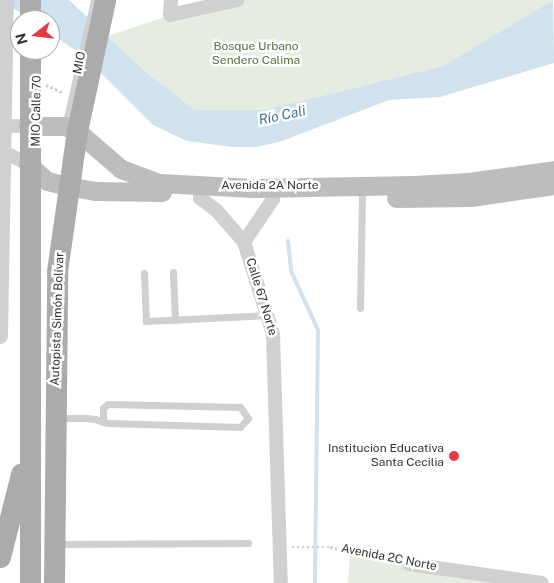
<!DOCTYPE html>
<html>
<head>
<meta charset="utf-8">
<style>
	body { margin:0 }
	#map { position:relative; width:554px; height:583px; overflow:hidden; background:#fff; font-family:"Public Sans",sans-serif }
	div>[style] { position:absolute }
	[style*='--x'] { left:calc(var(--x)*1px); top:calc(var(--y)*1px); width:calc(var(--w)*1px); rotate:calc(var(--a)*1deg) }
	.green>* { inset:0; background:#e6ecdf }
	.water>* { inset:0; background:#cfe2ee }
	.stream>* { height:4px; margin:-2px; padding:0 2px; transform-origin:2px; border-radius:2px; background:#cfe2ee }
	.path>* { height:2.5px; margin-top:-1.25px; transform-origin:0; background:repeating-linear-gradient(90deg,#cdcdcd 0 2.5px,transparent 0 5px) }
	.service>* { height:7px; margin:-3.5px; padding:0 3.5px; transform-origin:3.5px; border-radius:3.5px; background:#d0d0d0 }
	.minor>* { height:14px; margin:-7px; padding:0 7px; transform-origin:7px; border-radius:7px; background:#d0d0d0 }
	.tertiary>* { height:16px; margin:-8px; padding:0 8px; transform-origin:8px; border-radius:8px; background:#d0d0d0 }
	.secondary>* { height:19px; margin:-9.5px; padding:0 9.5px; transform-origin:9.5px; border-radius:9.5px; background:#bdbdbd }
	.primary>* { height:21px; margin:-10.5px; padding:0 10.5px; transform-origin:10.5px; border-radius:10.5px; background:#ababab }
	.dots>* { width:14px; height:14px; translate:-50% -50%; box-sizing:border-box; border:2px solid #fff; border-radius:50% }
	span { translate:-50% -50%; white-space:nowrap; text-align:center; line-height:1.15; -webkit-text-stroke:5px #fff; paint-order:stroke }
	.park-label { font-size:12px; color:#56703f }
	.street-label { font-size:12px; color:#333 }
	.poi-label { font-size:12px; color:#333 }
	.right { translate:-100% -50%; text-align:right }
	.water-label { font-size:14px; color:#3f7597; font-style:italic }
	.north { position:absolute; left:10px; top:10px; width:50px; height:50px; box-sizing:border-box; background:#fff; border:1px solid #adadad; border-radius:50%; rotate:254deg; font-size:14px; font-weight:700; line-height:20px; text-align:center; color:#333 }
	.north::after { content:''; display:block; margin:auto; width:18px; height:22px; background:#e63946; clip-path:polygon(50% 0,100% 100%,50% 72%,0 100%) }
</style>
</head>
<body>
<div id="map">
	<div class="green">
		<div style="clip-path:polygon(237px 0,553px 0,443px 66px,264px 110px,195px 110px,146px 72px,108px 36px,170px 15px)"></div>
		<div style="clip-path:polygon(350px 550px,409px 564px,542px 583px,348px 583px)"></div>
	</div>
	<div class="water">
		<div style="clip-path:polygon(0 0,69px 0,146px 72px,195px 110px,264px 110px,443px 66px,553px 0,554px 63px,440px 97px,389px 100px,282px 141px,257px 147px,232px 147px,187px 141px,153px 125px,85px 57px,50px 33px,50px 20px,31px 20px,14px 9px,0 5px)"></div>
	</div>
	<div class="stream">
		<div style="--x:288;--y:241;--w:30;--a:84"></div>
		<div style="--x:291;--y:271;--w:65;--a:65.4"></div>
		<div style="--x:318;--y:330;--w:253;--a:90.7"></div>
	</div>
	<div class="path">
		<div style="--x:46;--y:85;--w:20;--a:24"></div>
		<div style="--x:292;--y:547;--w:38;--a:0"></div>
		<div style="--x:330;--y:547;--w:69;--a:12.6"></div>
	</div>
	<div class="service">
		<div style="--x:65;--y:126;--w:129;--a:-77"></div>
		<div style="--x:173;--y:272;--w:48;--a:87.6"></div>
		<div style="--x:144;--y:273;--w:48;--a:87.6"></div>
		<div style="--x:146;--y:321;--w:122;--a:-2.8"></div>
		<div style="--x:360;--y:308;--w:120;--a:-89"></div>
		<div style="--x:57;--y:418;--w:29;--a:0"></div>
		<div style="--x:86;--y:418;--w:9;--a:6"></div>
		<div style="--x:95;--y:419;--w:9;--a:21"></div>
		<div style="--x:103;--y:422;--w:6;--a:9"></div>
		<div style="--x:109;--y:423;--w:131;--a:1.7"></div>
		<div style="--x:240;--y:427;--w:12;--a:-48"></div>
		<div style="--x:248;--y:418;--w:14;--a:-126"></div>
		<div style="--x:240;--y:407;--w:132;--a:-178.7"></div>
		<div style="--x:108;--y:404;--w:6;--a:141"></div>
		<div style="--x:103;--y:408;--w:14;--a:90"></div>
		<div style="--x:57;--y:544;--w:191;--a:-0.3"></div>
	</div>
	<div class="minor">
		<div style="--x:171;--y:0;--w:15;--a:94"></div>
		<div style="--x:170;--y:15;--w:69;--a:-12.6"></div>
		<div style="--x:0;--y:126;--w:28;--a:0"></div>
		<div style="--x:0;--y:150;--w:31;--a:27"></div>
		<div style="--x:200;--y:185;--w:13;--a:90"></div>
		<div style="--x:200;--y:198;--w:21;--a:37"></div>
		<div style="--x:217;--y:211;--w:41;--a:48.9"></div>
		<div style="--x:244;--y:242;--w:96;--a:72.5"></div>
		<div style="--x:273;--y:334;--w:249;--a:88.2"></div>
		<div style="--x:244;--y:242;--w:52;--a:-56"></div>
		<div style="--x:273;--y:199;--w:12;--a:-90"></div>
		<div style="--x:409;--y:564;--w:134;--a:8.1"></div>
	</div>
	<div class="tertiary">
		<div style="--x:0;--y:336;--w:336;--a:-89"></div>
	</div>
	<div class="secondary">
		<div style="--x:28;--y:126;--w:36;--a:0"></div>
		<div style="--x:64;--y:126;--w:14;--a:21"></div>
		<div style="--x:77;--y:131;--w:58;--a:40.8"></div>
		<div style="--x:121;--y:169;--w:40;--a:20.2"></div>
		<div style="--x:159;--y:183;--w:94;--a:3"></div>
		<div style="--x:253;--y:188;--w:161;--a:-1.1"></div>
		<div style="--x:414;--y:185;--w:54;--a:-3.2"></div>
		<div style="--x:468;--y:182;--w:87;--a:-7.9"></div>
		<div style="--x:28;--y:164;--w:25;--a:42"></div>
		<div style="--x:47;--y:181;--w:21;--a:14"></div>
		<div style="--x:67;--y:186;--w:28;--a:10"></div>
		<div style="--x:95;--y:191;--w:67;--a:0.9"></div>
		<div style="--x:396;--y:198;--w:75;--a:-0.8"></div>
		<div style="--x:471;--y:197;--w:84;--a:-8.2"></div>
	</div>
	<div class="primary">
		<div style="--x:30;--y:0;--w:20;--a:90"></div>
		<div style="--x:0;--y:557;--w:86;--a:-75.8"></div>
		<div style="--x:30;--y:583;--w:533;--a:-90"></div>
		<div style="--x:54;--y:583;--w:312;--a:-89.4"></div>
		<div style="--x:57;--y:271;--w:141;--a:-81.9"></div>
		<div style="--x:77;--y:131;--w:134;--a:-77.9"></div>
	</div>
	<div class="dots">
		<div style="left:454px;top:456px;background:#e63946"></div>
	</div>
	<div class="park-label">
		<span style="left:256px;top:54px">Bosque Urbano<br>Sendero Calima</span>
	</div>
	<div class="street-label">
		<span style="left:80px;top:63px;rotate:-78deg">MIO</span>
		<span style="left:37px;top:111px;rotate:-89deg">MIO Calle 70</span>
		<span style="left:270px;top:186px">Avenida 2A Norte</span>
		<span style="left:261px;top:297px;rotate:73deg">Calle 67 Norte</span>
		<span style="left:58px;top:319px;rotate:-88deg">Autopista Simón Bolívar</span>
		<span style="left:389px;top:558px;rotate:11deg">Avenida 2C Norte</span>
	</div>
	<div class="poi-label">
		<span class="right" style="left:444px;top:456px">Institucion Educativa<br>Santa Cecilia</span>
	</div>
	<div class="water-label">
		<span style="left:282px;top:115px;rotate:-12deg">Río Cali</span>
	</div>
	<div class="north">N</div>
</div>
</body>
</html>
